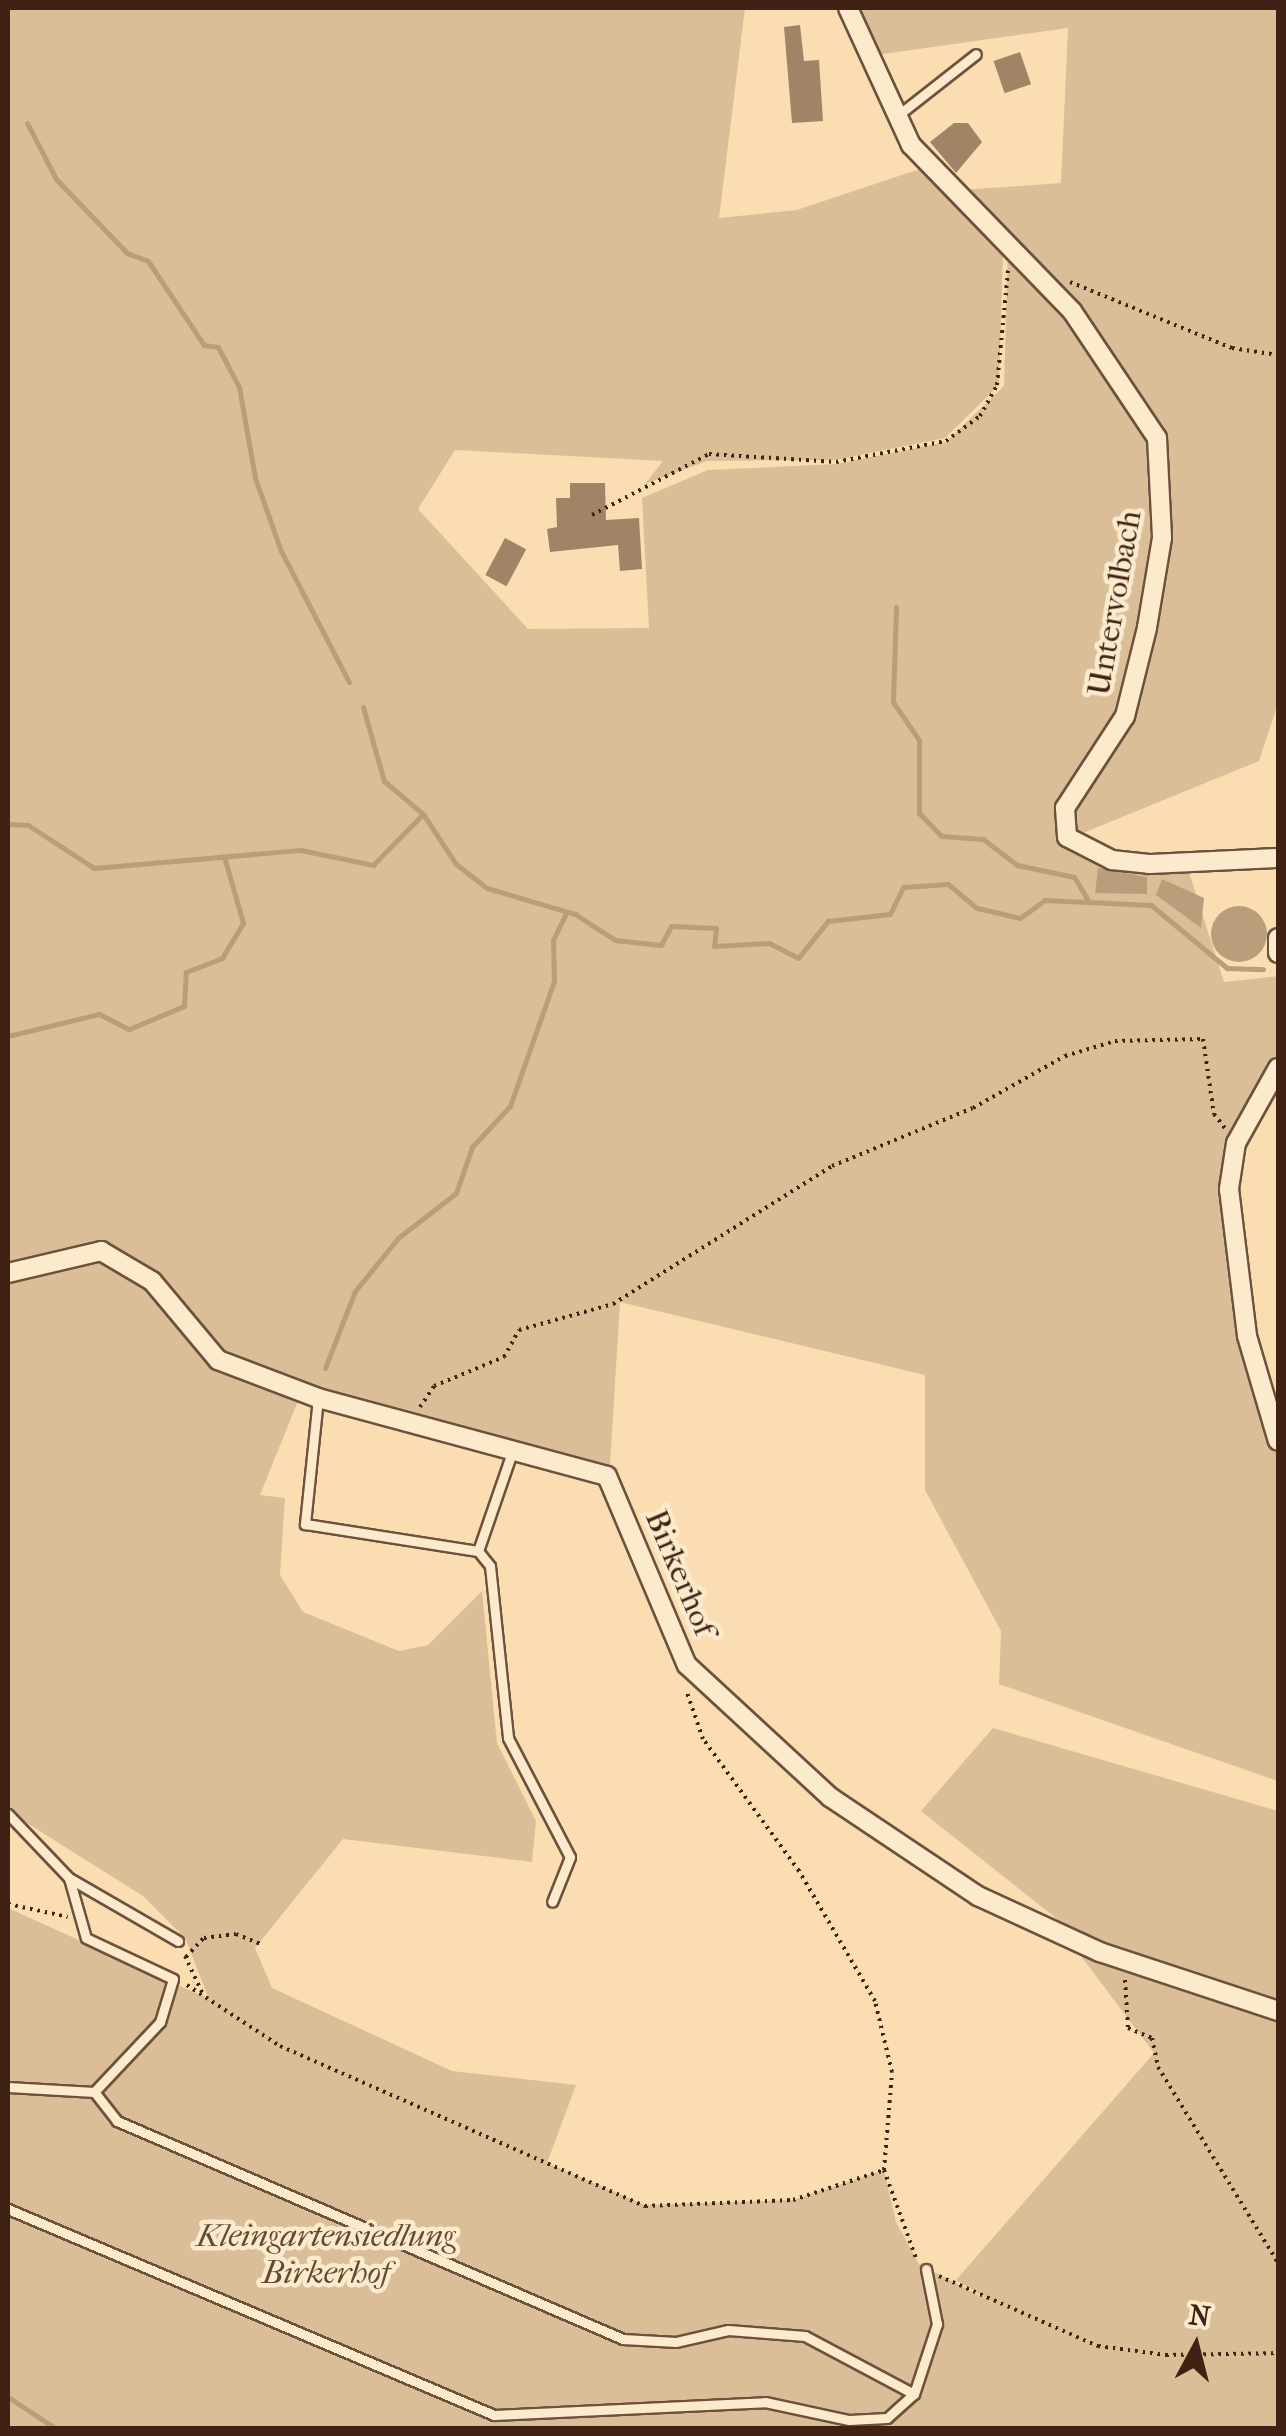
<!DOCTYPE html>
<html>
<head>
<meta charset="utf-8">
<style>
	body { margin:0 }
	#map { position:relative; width:1286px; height:2436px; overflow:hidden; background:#fadeb2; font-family:"IM FELL French Canon",serif }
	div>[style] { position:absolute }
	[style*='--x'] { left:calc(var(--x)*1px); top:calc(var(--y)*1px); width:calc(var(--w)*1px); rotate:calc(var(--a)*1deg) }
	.green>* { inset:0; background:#dabe97 }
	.water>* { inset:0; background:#ba9e7c }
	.round { border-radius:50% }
	.stream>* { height:5px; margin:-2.5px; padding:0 2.5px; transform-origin:2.5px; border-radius:2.5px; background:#ba9e7c }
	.building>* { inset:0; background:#a08466; transform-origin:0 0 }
	.path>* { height:4px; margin-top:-2px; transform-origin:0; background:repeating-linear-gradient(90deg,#3f2214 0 2.5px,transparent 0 7.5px) }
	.roads { filter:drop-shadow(2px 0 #6e513c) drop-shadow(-2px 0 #6e513c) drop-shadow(0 2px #6e513c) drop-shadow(0 -2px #6e513c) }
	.service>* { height:9px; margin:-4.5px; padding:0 4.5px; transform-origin:4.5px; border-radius:4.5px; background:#fceacd }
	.minor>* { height:18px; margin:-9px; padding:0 9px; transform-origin:9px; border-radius:9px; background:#fceacd }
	span { translate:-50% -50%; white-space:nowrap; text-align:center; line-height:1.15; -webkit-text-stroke:9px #fceacd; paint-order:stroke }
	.street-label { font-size:32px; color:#3f2214 }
	.park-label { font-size:32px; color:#664935; font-style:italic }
	.frame { position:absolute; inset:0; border:10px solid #3f2214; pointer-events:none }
	.north { position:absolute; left:1146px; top:2296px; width:100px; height:100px; -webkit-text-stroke:8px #fceacd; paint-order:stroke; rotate:7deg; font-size:28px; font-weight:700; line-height:40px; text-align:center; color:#3f2214 }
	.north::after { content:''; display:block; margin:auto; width:35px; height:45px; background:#3f2214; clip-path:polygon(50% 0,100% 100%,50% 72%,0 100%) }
</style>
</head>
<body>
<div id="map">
	<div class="green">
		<div style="clip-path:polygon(8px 8px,745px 8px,719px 218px,797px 210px,929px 166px,1003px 250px,999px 385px,945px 438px,835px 460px,707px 461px,645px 484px,663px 461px,455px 450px,418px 509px,528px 629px,649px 628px,642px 498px,708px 470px,837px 464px,946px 442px,1004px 386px,1008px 246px,961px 190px,1061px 183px,1068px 28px,869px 56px,850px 8px,1278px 8px,1278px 703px,1259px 761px,1066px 840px,1188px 869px,1224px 982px,1278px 976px,1278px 1059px,1227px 1144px,1229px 1278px,1278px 1439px,1278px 1781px,999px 1684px,1001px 1631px,925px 1490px,925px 1375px,620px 1302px,610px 1466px,319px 1395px,219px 1355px,155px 1277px,101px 1247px,8px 1268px)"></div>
		<div style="clip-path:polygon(100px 1256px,150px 1284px,216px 1363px,300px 1396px,260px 1495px,285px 1498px,280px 1575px,303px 1612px,399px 1651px,428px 1645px,482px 1591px,497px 1743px,536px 1821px,532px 1862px,343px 1839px,255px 1948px,272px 1988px,452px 2071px,576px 2085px,547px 2163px,645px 2205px,793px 2200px,884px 2170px,896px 2222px,919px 2264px,994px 2303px,956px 2280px,1154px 2053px,1071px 1943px,1278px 2022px,1278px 2428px,8px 2428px,8px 1908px,209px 1999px,185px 1938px,143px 1896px,8px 1811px,8px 1278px)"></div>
		<div style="clip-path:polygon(993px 1728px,1278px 1811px,1278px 2013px,1076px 1934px,921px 1811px)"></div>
	</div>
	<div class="water">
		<div style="clip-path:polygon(1098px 868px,1147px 877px,1147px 894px,1095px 893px)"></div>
		<div style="clip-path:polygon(1162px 879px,1204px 898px,1201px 928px,1156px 895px)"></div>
		<div class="round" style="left:1211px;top:906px;width:56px;height:56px"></div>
	</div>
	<div class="stream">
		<div style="--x:27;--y:123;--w:63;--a:62.6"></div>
		<div style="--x:56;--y:179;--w:103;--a:46.2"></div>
		<div style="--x:127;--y:253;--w:22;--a:21"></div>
		<div style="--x:148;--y:261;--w:101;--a:56.3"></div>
		<div style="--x:204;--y:345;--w:14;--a:8"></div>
		<div style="--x:218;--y:347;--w:45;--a:62.3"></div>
		<div style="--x:239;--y:387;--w:92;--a:80"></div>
		<div style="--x:255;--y:478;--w:77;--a:70.4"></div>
		<div style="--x:281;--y:551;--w:148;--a:62.6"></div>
		<div style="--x:896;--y:607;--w:95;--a:91.8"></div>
		<div style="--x:893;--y:702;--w:46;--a:55.6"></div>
		<div style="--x:919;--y:740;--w:73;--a:90"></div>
		<div style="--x:919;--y:813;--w:32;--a:46"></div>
		<div style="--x:941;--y:836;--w:42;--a:4.1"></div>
		<div style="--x:983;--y:839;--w:43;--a:37.4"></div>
		<div style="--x:1017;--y:865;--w:58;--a:11.9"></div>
		<div style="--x:1074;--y:877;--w:27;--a:59"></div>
		<div style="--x:363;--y:707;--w:77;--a:74.2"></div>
		<div style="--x:384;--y:781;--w:51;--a:40.2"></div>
		<div style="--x:8;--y:824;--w:20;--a:3"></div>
		<div style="--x:28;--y:825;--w:79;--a:33.1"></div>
		<div style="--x:94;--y:868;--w:208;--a:-5"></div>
		<div style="--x:301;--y:850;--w:74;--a:11.8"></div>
		<div style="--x:373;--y:865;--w:71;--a:-45.6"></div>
		<div style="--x:423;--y:814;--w:60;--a:56.6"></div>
		<div style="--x:456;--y:864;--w:39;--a:38"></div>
		<div style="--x:487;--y:888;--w:92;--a:16.5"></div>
		<div style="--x:575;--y:914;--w:48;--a:33"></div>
		<div style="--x:615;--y:940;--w:46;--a:6.2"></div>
		<div style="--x:661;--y:945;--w:21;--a:-62"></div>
		<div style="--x:671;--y:926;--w:45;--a:2.5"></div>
		<div style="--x:716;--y:928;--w:18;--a:96"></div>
		<div style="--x:714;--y:946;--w:55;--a:-3.1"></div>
		<div style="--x:769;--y:943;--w:33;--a:27"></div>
		<div style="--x:798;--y:958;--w:48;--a:-51"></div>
		<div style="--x:828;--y:921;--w:62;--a:-6.4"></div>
		<div style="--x:890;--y:914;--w:30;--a:-64"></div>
		<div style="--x:903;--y:887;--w:45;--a:-3.8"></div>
		<div style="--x:948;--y:884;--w:38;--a:40"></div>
		<div style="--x:977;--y:908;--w:44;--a:13.1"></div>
		<div style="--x:1020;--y:918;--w:31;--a:-36"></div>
		<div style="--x:1045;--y:900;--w:106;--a:2.7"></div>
		<div style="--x:1151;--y:905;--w:99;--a:39.7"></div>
		<div style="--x:1227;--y:968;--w:36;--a:2"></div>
		<div style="--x:8;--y:1036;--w:94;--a:-13.6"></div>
		<div style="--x:99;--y:1014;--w:34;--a:27"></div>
		<div style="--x:129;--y:1029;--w:60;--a:-22.7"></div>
		<div style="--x:184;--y:1006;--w:34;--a:-87"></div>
		<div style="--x:186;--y:972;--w:39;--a:-21"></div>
		<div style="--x:222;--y:958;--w:41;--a:-59"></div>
		<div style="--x:243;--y:923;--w:66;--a:-105.9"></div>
		<div style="--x:325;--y:1368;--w:83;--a:-68.7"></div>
		<div style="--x:355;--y:1291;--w:68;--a:-50.9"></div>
		<div style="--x:398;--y:1238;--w:73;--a:-37.8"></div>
		<div style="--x:456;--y:1193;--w:49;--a:-70.8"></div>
		<div style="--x:472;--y:1147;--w:56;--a:-47.2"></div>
		<div style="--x:510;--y:1106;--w:133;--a:-70.6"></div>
		<div style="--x:554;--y:981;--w:41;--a:-91.4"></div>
		<div style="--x:553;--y:940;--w:30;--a:-64"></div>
		<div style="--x:8;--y:2397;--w:56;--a:33.4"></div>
	</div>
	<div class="building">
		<div style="clip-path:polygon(800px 25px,804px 61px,819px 60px,823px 121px,792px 123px,784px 27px)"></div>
		<div style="left:1020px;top:52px;width:34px;height:28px;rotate:71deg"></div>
		<div style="clip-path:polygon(954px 123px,968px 123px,982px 142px,956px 173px,930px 142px)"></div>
		<div style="clip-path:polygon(570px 483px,605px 483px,606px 520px,639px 518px,642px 569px,620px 571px,618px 545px,550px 552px,547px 529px,557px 527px,556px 498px,570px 498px)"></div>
		<div style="left:505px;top:538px;width:24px;height:42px;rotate:28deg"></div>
	</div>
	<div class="path">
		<div style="--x:1070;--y:282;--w:175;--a:22.2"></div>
		<div style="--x:1232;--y:348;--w:47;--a:8.7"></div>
		<div style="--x:592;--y:515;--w:132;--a:-27.5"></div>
		<div style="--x:709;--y:454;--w:127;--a:3.6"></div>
		<div style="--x:836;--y:462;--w:112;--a:-10.8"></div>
		<div style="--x:946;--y:441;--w:42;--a:-36.3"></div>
		<div style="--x:980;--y:416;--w:35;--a:-61"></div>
		<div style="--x:997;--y:385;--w:115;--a:-84.5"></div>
		<div style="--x:420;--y:1407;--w:25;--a:-56"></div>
		<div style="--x:434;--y:1386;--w:76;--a:-22.5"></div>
		<div style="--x:504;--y:1357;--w:31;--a:-61"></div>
		<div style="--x:519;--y:1330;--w:98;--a:-15.5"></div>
		<div style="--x:613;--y:1304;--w:259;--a:-32.2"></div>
		<div style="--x:832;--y:1166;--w:152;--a:-22.4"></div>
		<div style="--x:973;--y:1108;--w:106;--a:-29.5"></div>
		<div style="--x:1065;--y:1056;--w:52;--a:-16.7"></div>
		<div style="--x:1115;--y:1041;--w:88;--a:-1.3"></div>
		<div style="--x:1203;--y:1039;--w:76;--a:81.7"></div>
		<div style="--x:1214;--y:1114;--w:18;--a:52"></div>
		<div style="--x:8;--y:1904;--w:61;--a:12.2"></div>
		<div style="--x:185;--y:1956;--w:40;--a:65"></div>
		<div style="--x:186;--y:1957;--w:26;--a:-47"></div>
		<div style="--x:204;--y:1938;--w:32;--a:-7"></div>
		<div style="--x:236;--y:1934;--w:29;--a:22"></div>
		<div style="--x:1125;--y:1980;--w:48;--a:86.4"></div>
		<div style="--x:1128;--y:2028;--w:26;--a:23"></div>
		<div style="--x:1152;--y:2038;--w:30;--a:78"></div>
		<div style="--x:1158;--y:2067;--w:230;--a:58.5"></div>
		<div style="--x:187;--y:1985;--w:111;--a:33.3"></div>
		<div style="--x:280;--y:2046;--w:399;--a:23.7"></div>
		<div style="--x:645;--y:2206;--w:148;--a:-2.3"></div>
		<div style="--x:793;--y:2200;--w:96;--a:-18.2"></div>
		<div style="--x:884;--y:2170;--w:98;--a:-85.3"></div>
		<div style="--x:892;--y:2072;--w:73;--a:-103.5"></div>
		<div style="--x:875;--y:2001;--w:151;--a:-120.3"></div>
		<div style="--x:799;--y:1871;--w:163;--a:-126"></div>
		<div style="--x:703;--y:1739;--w:52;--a:-109.1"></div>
		<div style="--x:884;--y:2170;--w:94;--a:70"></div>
		<div style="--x:939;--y:2276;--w:174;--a:23.8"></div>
		<div style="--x:1098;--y:2346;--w:69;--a:7.5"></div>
		<div style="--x:1166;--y:2355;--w:112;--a:-1"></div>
	</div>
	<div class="roads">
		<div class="service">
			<div style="--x:897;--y:116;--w:100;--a:-38.1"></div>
			<div style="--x:318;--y:1398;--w:127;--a:95.9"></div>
			<div style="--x:305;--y:1524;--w:175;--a:8.9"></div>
			<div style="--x:478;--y:1551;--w:105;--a:-71"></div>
			<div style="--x:478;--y:1551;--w:19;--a:51"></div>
			<div style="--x:490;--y:1566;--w:173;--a:84"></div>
			<div style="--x:508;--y:1738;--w:134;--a:62.5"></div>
			<div style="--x:570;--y:1857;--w:48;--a:111.8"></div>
			<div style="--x:8;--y:1814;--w:88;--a:46.4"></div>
			<div style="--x:69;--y:1878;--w:62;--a:74.2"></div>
			<div style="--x:86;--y:1938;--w:96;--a:25.2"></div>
			<div style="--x:173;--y:1979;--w:45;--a:106.8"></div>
			<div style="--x:160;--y:2022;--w:96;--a:133.3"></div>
			<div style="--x:94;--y:2092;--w:86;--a:-176.7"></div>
			<div style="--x:69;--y:1878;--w:126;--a:30"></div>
			<div style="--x:8;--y:2209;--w:528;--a:22.97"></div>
			<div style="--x:494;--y:2415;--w:271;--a:-2.7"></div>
			<div style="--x:765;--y:2402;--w:86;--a:12.1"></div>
			<div style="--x:849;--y:2420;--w:38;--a:-3"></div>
			<div style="--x:887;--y:2418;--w:36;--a:-42"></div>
			<div style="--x:914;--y:2394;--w:123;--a:-152"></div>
			<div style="--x:805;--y:2336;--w:77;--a:-175.5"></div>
			<div style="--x:728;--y:2330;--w:53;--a:167"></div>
			<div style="--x:676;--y:2342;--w:53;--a:-176.8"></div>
			<div style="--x:623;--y:2339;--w:551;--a:-156.69"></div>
			<div style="--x:117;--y:2121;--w:37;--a:-128"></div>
			<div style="--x:914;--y:2394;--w:74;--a:-71.8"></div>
			<div style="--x:937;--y:2324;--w:56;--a:-101.3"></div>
		</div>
		<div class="minor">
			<div style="--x:848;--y:8;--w:151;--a:65.3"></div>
			<div style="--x:911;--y:145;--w:231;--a:45.9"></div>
			<div style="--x:1072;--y:311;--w:153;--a:56.2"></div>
			<div style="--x:1157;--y:438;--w:100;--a:87.1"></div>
			<div style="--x:1162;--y:538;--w:91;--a:99.5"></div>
			<div style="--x:1147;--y:628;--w:91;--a:104"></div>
			<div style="--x:1125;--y:716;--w:110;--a:123.1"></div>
			<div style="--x:1065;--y:808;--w:29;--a:86"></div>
			<div style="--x:1067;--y:837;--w:51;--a:27.1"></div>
			<div style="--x:1112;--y:860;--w:37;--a:6"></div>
			<div style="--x:1149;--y:864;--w:129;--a:-2.7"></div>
			<div style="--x:1278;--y:938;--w:15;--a:90"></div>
			<div style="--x:1278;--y:1068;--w:86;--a:119.2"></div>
			<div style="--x:1236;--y:1143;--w:47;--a:98.7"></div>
			<div style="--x:1229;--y:1189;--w:148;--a:83"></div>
			<div style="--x:1247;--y:1336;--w:109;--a:73.6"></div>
			<div style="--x:8;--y:1273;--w:96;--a:-13.3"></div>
			<div style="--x:101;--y:1251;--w:59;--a:30.5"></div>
			<div style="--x:152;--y:1281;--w:103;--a:50.1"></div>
			<div style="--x:218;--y:1360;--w:107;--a:20.8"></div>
			<div style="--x:318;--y:1398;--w:299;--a:15.1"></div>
			<div style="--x:607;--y:1476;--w:205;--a:67.1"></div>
			<div style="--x:687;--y:1665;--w:195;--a:42.7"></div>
			<div style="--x:830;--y:1797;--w:178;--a:33.8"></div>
			<div style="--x:978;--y:1896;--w:134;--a:24.7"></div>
			<div style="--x:1100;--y:1952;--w:188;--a:18.3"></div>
		</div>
	</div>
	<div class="street-label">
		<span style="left:1115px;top:603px;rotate:-80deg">Untervolbach</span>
		<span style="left:680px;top:1573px;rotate:67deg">Birkerhof</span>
	</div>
	<div class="park-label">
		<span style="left:326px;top:2255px">Kleingartensiedlung<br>Birkerhof</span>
	</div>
	<div class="frame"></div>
	<div class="north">N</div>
</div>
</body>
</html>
